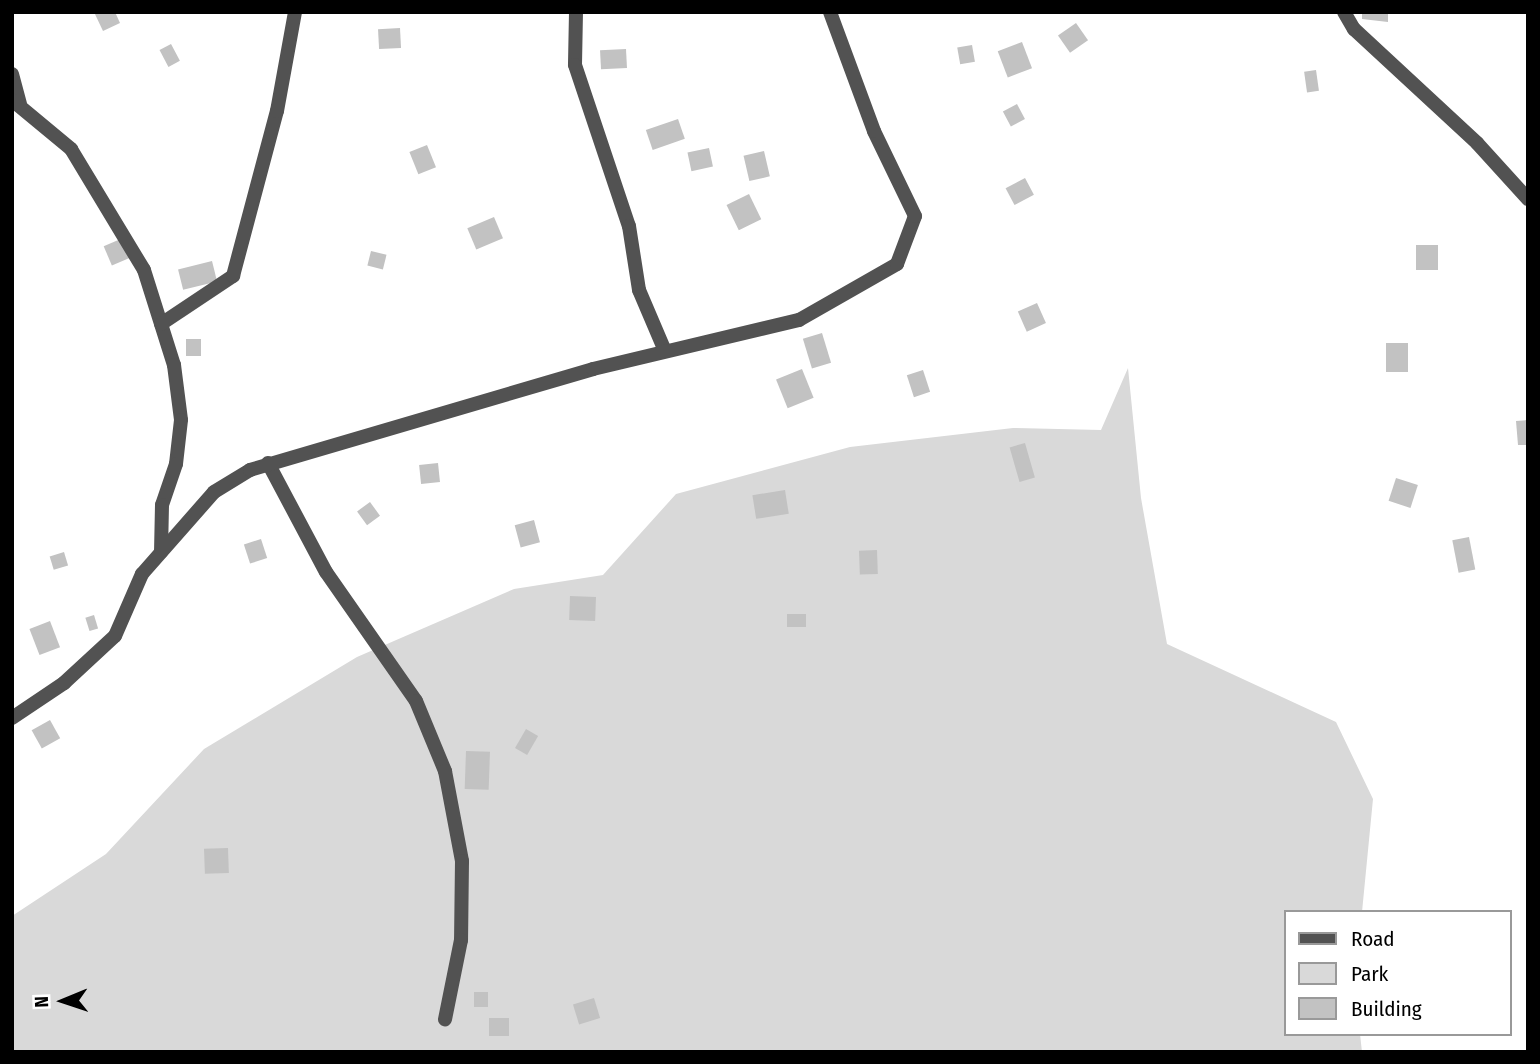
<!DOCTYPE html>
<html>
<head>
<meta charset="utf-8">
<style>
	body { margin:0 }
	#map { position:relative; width:1540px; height:1064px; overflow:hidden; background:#fff; font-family:"Fira Sans Condensed",sans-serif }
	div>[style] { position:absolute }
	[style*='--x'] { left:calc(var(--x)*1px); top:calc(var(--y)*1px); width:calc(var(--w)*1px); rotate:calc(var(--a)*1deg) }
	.green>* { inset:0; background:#d9d9d9 }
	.building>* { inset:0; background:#c2c2c2; transform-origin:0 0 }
	.street>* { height:14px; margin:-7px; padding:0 7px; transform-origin:7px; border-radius:7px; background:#525252 }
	span { translate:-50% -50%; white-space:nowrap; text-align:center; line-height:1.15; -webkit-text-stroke:5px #fff; paint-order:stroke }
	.frame { position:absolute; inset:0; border:14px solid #000; pointer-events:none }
	.legend { position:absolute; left:1284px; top:910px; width:228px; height:126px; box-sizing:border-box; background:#fff; border:2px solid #999; margin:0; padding:9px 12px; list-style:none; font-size:21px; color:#000 }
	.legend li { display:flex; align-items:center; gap:14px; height:35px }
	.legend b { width:35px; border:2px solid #999 }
	.north { position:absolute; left:28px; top:966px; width:70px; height:70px; -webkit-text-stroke:5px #fff; paint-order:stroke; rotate:268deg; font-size:19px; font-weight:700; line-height:28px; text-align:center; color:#000 }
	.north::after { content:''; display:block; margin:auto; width:24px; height:32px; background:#000; clip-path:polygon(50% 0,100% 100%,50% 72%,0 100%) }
</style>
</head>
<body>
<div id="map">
	<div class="green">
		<div style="clip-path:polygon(1128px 368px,1141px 498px,1167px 644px,1336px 722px,1373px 799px,1362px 912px,1286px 912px,1286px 1034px,1360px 1034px,1362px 1052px,12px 1052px,12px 916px,106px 854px,204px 749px,357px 657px,514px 589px,603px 575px,676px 494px,850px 447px,1013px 428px,1101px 430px)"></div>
	</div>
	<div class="building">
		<div style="clip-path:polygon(94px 12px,115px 12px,120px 23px,103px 31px)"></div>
		<div style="clip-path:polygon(1362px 12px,1388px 12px,1388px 22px,1362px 19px)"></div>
		<div style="left:1076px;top:23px;width:21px;height:22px;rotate:55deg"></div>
		<div style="left:400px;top:28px;width:20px;height:22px;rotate:87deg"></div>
		<div style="left:1022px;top:42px;width:28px;height:26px;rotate:69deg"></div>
		<div style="left:171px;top:44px;width:19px;height:13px;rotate:62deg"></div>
		<div style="left:972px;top:45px;width:17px;height:15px;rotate:80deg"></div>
		<div style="left:626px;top:49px;width:19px;height:26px;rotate:87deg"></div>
		<div style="left:1316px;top:70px;width:21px;height:12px;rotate:82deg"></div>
		<div style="left:1017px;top:104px;width:17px;height:16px;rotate:62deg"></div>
		<div style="left:678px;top:119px;width:21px;height:34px;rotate:71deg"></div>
		<div style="left:427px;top:145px;width:24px;height:19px;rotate:68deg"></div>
		<div style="left:709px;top:148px;width:19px;height:22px;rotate:78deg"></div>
		<div style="left:764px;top:151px;width:26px;height:21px;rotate:77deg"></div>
		<div style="left:1025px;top:178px;width:19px;height:22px;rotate:62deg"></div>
		<div style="left:749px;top:194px;width:28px;height:25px;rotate:64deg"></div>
		<div style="left:494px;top:217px;width:23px;height:29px;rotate:67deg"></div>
		<div style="left:123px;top:238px;width:21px;height:21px;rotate:67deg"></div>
		<div style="left:1416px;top:245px;width:22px;height:25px"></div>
		<div style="left:371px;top:251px;width:16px;height:15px;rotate:14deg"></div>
		<div style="left:212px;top:261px;width:21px;height:35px;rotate:76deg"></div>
		<div style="left:1037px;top:303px;width:22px;height:21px;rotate:66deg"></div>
		<div style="left:822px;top:333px;width:31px;height:20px;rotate:73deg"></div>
		<div style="left:186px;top:339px;width:15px;height:17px"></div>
		<div style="left:1408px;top:343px;width:29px;height:22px;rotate:90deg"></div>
		<div style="left:802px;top:369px;width:31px;height:28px;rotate:68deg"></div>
		<div style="left:923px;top:370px;width:23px;height:17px;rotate:72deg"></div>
		<div style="clip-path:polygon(1528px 420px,1528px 445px,1518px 445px,1516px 421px)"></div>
		<div style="left:1025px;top:443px;width:36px;height:16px;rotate:74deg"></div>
		<div style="left:438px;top:463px;width:19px;height:19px;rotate:84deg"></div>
		<div style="left:1396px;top:478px;width:23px;height:24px;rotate:18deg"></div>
		<div style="left:785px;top:490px;width:24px;height:33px;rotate:81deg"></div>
		<div style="left:370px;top:502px;width:17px;height:16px;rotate:54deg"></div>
		<div style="left:534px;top:520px;width:23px;height:20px;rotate:75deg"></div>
		<div style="left:1469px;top:537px;width:33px;height:17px;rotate:79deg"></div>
		<div style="left:261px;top:539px;width:20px;height:18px;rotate:72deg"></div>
		<div style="left:877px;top:550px;width:24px;height:18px;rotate:88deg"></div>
		<div style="left:64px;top:552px;width:14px;height:15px;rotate:73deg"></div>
		<div style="left:570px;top:596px;width:26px;height:24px;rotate:2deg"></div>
		<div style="left:806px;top:614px;width:13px;height:19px;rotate:90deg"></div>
		<div style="left:94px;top:615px;width:14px;height:9px;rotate:73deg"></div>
		<div style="left:50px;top:621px;width:28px;height:22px;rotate:69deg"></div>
		<div style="left:50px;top:720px;width:21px;height:21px;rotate:61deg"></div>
		<div style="left:526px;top:729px;width:14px;height:22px;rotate:30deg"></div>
		<div style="left:466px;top:751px;width:24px;height:38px;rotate:2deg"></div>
		<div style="left:228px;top:848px;width:25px;height:24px;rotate:88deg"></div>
		<div style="left:474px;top:992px;width:14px;height:15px"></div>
		<div style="left:594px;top:998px;width:21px;height:22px;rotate:73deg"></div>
		<div style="left:489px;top:1018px;width:20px;height:18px"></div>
	</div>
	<div class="street">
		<div style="--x:576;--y:12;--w:53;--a:91.1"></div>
		<div style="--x:575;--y:65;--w:170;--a:71.5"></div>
		<div style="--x:629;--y:226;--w:65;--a:81.1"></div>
		<div style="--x:639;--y:290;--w:66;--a:66.9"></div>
		<div style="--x:1344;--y:12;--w:20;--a:60"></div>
		<div style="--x:1354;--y:29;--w:168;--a:42.8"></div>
		<div style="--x:1477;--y:143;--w:76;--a:47.7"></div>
		<div style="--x:12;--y:74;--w:31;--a:75"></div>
		<div style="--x:12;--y:100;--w:77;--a:39.7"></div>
		<div style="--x:71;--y:149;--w:141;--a:58.9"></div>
		<div style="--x:144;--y:270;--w:100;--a:72.5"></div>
		<div style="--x:174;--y:365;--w:55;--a:82.7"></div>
		<div style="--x:181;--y:420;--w:44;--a:96.5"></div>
		<div style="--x:176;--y:464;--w:43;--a:108.9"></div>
		<div style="--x:162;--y:505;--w:47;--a:91.2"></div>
		<div style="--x:161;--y:324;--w:87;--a:-33.7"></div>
		<div style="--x:233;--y:276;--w:171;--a:-75.1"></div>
		<div style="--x:277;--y:111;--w:101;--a:-79.7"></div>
		<div style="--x:268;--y:463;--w:123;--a:62"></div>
		<div style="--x:326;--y:572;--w:157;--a:55.1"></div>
		<div style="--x:416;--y:701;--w:76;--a:67.5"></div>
		<div style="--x:445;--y:771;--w:92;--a:79.3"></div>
		<div style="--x:462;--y:861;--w:79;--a:90.7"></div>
		<div style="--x:461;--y:940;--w:81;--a:101.4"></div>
		<div style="--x:12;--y:718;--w:63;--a:-33.9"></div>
		<div style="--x:64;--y:683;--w:69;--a:-42.7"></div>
		<div style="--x:115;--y:636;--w:68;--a:-66.5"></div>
		<div style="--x:142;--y:574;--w:109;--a:-48.7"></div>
		<div style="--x:214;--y:492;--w:42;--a:-31.4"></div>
		<div style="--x:250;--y:470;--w:358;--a:-16.4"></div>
		<div style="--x:593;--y:369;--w:212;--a:-13.4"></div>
		<div style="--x:799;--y:320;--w:113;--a:-29.7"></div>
		<div style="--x:897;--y:264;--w:51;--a:-69.4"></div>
		<div style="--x:915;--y:216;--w:94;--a:-115.8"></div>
		<div style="--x:874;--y:131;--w:127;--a:-110.3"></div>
	</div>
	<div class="frame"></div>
	<ul class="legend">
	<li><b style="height:9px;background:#525252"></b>Road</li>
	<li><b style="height:19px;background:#d9d9d9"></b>Park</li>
	<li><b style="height:19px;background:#c2c2c2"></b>Building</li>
	</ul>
	<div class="north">N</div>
</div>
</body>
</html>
